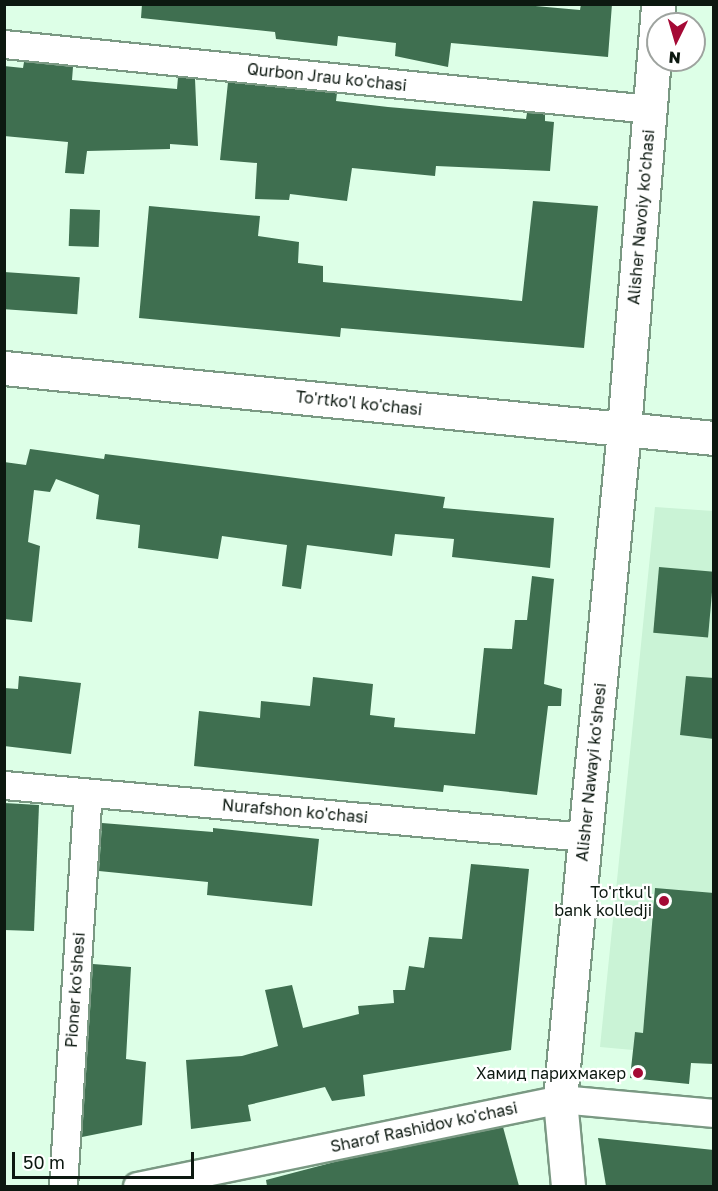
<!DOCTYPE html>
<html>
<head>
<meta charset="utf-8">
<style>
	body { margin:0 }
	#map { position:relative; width:718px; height:1191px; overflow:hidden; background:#ddffe7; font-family:"Golos Text",sans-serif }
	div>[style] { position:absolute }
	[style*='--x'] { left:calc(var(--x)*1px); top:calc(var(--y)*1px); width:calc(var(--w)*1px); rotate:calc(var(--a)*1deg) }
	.built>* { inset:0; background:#caf3d6 }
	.building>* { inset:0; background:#3f6f50; transform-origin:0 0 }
	.roads { filter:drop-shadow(2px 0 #7a9983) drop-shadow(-2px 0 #7a9983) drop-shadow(0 2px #7a9983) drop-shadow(0 -2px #7a9983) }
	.minor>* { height:27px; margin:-13.5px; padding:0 13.5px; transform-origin:13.5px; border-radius:13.5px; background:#fff }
	.tertiary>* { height:33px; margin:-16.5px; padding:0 16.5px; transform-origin:16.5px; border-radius:16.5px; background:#fff }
	.dots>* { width:16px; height:16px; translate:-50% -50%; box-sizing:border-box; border:3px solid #fff; border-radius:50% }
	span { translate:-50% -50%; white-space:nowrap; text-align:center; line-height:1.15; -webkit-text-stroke:4.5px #fff; paint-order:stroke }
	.street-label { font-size:16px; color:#0c1810 }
	.poi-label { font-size:16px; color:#0c1810 }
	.right { translate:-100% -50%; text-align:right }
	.frame { position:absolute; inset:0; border:6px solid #0c1810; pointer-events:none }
	.north { position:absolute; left:646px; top:12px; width:60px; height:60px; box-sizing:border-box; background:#fff; border:2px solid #9ea39f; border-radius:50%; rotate:185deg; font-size:16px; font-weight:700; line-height:24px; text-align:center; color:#0c1810 }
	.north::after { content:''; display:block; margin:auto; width:21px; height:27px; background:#a50935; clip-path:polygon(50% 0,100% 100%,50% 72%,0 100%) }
	.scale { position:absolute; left:12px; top:1152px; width:182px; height:27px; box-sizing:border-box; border:3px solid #0c1810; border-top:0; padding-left:8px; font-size:18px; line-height:21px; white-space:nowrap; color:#0c1810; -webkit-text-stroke:4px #fff; paint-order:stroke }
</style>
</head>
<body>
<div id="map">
	<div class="built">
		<div style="clip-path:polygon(655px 507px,713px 511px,714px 1022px,708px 1058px,635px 1033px,633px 1050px,600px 1047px)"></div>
	</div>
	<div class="building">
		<div style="clip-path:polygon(142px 4px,513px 4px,580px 10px,581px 4px,612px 4px,608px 57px,451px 43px,448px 67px,395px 56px,396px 43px,338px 36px,337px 46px,276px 39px,275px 32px,141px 18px)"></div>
		<div style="clip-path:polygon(24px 62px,73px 67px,72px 80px,177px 89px,178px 77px,195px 79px,198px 146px,170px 144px,170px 149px,87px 151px,84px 174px,65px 173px,68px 142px,4px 136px,4px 66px,23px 68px)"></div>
		<div style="clip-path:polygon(228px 82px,337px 93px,336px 101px,388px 107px,526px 119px,527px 113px,545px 114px,545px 121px,554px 122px,550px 171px,436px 166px,435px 176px,352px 168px,347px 201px,290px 194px,289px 200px,255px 199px,257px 163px,220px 160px)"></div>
		<div style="clip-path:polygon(533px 201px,598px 206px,584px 348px,341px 328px,340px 337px,139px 318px,149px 206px,260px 216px,258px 236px,299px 242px,298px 263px,323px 266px,323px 282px,522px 301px)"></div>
		<div style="left:70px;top:209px;width:30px;height:37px;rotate:2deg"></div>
		<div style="left:4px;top:272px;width:76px;height:37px;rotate:4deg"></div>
		<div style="clip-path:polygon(30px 449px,104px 459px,105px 454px,445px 497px,443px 508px,554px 518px,550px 568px,452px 557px,454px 539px,395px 534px,392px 556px,307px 545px,301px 589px,282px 586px,287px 545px,222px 536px,218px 559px,138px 548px,140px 525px,96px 519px,99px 495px,56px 479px,50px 492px,34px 490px,28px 542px,40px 546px,32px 622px,4px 619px,4px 462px,26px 465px)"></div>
		<div style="left:659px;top:567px;width:55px;height:66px;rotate:5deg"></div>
		<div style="clip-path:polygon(532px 576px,554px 579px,544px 684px,562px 689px,561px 706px,548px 706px,537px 795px,444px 785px,443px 792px,194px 766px,199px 711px,260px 718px,261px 701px,310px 706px,313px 677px,373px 684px,370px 715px,395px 718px,394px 727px,475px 734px,484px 648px,512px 649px,515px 620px,527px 620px)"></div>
		<div style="clip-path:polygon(19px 676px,81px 683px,71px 754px,4px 746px,4px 688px,18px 689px)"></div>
		<div style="clip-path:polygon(686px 676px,714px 678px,714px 739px,680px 735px)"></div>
		<div style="clip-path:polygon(4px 803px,39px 805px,34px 931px,4px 930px)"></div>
		<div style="clip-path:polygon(102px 823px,213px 832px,213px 828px,319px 839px,312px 906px,207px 895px,208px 882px,99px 871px)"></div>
		<div style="clip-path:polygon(471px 864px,529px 869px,511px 1050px,363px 1075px,365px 1096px,332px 1101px,325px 1087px,248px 1105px,251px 1121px,191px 1129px,186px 1060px,242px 1056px,278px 1046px,265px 990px,292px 985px,303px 1028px,359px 1014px,358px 1006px,394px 1003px,393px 990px,405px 990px,409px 966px,424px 968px,429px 937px,462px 939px)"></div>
		<div style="clip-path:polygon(655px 888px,714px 893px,714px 1064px,691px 1063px,689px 1084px,630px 1078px,635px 1032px,643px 1033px)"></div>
		<div style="clip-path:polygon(93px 964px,131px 967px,126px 1059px,146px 1062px,142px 1125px,82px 1137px)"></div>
		<div style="clip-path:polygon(503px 1127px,519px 1186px,267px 1186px,266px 1180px,342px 1160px)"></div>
		<div style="clip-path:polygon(598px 1138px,714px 1150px,714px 1186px,606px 1186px)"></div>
	</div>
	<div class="roads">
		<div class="minor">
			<div style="--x:4;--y:44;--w:648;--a:5.75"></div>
			<div style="--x:4;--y:785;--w:583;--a:5.11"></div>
			<div style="--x:63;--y:1186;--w:394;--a:-86.4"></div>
			<div style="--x:137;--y:1186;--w:432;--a:-11.6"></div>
			<div style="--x:560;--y:1099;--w:155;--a:5.2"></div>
		</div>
		<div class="tertiary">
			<div style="--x:4;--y:368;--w:713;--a:5.63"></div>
			<div style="--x:568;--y:1186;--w:87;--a:-95.3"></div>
			<div style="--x:560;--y:1099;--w:673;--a:-84.54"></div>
			<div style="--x:624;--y:429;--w:426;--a:-85.4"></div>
		</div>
	</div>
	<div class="dots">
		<div style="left:664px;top:901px;background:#a50935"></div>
		<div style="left:638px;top:1073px;background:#a50935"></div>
	</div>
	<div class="street-label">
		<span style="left:327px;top:77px;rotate:6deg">Qurbon Jrau ko'chasi</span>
		<span style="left:641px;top:217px;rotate:-85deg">Alisher Navoiy ko'chasi</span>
		<span style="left:359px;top:403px;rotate:6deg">To'rtko'l ko'chasi</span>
		<span style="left:591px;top:772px;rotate:-84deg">Alisher Nawayi ko'shesi</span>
		<span style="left:295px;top:811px;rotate:5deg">Nurafshon ko'chasi</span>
		<span style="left:75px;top:990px;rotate:-86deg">Pioner ko'shesi</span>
		<span style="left:424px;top:1127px;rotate:-12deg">Sharof Rashidov ko'chasi</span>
	</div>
	<div class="poi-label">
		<span class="right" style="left:652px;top:901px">To'rtku'l<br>bank kolledji</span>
		<span class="right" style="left:626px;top:1073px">Хамид парихмакер</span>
	</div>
	<div class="frame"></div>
	<div class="north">N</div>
	<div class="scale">50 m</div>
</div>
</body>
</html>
